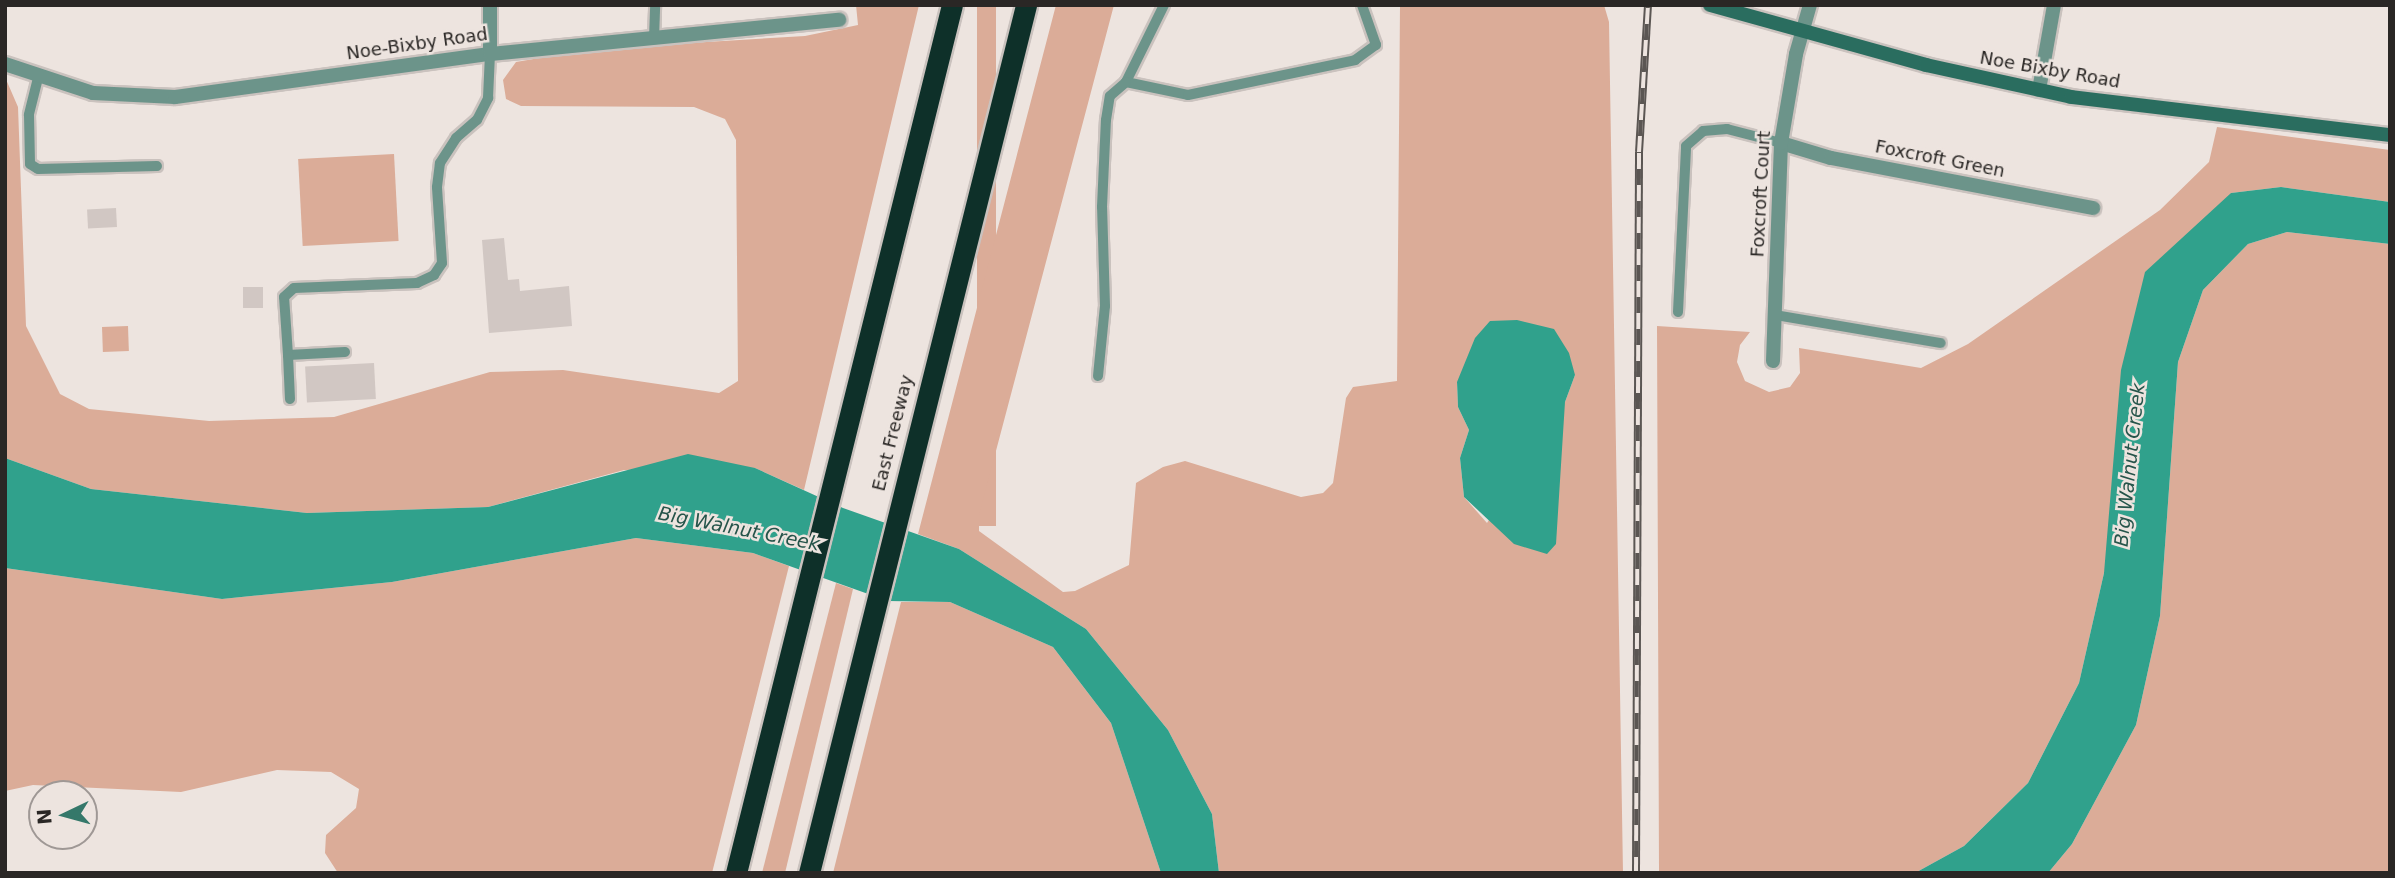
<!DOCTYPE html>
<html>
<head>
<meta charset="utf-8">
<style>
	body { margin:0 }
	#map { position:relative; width:2395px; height:878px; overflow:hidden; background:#ede4df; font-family:"DejaVu Sans",sans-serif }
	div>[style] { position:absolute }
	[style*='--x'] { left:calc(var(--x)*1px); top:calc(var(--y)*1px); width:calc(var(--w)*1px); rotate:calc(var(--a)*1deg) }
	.green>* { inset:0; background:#dbac98; transform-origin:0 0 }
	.water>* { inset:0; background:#30a18c }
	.building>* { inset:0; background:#d1c7c3; transform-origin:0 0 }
	.roads { filter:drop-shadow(2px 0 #cac2be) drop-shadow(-2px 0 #cac2be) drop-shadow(0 2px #cac2be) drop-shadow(0 -2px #cac2be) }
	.lane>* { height:10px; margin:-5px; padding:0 5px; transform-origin:5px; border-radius:5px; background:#6c948a }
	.street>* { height:14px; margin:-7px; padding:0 7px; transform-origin:7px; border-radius:7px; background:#6c948a }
	.secondary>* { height:14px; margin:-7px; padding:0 7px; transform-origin:7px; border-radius:7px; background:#2a6d5f }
	.highway>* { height:21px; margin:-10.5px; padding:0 10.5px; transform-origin:10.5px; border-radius:10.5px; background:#0e3029 }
	.rail>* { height:8px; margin-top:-4px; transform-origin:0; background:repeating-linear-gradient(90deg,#ede4df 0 16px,#5b5653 0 32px); box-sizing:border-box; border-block:2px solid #5b5653 }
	span { translate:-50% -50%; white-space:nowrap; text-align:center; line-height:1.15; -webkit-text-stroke:5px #ede4df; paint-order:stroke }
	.street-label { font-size:18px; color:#2a2725 }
	.water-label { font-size:19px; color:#25544a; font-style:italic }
	.frame { position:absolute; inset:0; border:7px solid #2a2725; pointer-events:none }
	.north { position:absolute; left:28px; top:780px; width:70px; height:70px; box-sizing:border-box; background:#ede4df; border:2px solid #9f9895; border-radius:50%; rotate:265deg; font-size:19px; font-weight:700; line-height:28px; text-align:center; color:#2a2725 }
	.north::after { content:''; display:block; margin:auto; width:24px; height:32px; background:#35786a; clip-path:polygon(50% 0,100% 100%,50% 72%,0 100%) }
</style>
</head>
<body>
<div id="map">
	<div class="green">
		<div style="clip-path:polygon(856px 5px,919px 5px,804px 490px,755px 468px,624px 470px,488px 507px,307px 513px,91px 489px,5px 458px,5px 77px,18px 107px,26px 326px,60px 394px,89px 409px,209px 421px,334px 417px,490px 372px,563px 370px,719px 393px,738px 381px,736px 140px,725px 119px,694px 107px,521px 106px,506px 99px,503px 80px,516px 62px,592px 49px,805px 36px,858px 25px)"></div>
		<div style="left:977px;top:5px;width:19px;height:521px"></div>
		<div style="clip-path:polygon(evenodd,1056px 5px,1114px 5px,979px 515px,979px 531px,1063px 592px,1075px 591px,1129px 565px,1136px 483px,1163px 467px,1185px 461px,1301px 497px,1323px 493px,1333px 483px,1346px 398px,1353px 387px,1397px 381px,1400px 5px,1604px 5px,1609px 22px,1623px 873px,1219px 873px,1212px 814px,1168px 730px,1086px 629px,959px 549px,918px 534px,1056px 5px,1575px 375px,1565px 402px,1487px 523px,1464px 497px,1460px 458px,1469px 430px,1458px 407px,1457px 382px,1575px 375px)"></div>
		<div style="clip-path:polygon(2217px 127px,2390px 150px,2390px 202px,2281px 187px,2231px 193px,2104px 573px,2079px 683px,2028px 783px,1964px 846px,1915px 873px,1659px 873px,1657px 326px,1750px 332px,1740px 345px,1737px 362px,1745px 381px,1769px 392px,1790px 387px,1800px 373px,1799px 348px,1921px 368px,1968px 344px,2160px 210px,2209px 162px)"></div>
		<div style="left:394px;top:154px;width:87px;height:96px;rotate:87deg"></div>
		<div style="clip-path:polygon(2287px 232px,2390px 244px,2390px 873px,2048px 873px,2072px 844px,2136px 725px,2160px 616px,2178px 362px,2203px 290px,2248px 244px)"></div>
		<div style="left:128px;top:326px;width:25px;height:26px;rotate:88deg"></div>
		<div style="clip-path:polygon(636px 538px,753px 553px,789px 566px,712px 873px,338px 873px,325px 853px,326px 835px,356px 808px,359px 789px,331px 772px,277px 770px,181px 792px,33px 785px,5px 791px,5px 568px,222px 599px,392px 582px)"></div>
		<div style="clip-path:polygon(836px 583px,853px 589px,785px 873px,762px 873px)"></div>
		<div style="clip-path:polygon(901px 602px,950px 602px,1053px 647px,1111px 723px,1161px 873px,833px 873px)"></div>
	</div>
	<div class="water">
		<div style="clip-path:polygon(2281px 187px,2390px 202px,2390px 244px,2287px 232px,2248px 244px,2203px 290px,2178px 362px,2160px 616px,2136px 725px,2072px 844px,2048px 873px,1915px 873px,1964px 846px,2028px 783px,2079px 683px,2104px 573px,2121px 370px,2145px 272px,2231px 193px)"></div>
		<div style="clip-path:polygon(1517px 320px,1554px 329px,1569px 353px,1575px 375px,1565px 402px,1556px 544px,1547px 554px,1514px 544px,1464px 497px,1460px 458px,1469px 430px,1458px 407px,1457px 382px,1475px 338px,1490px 321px)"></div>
		<div style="clip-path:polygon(688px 454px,755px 468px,843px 508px,959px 549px,1086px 629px,1168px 730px,1212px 814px,1219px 873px,1161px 873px,1111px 723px,1053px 647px,950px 602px,888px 601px,753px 553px,636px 538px,392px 582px,222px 599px,5px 568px,5px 458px,91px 489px,307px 513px,488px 507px)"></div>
	</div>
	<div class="building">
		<div style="left:116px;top:208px;width:19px;height:29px;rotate:87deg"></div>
		<div style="clip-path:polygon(504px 238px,508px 280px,519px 279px,520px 291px,569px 286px,572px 326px,489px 333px,482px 240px)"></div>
		<div style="left:243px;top:287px;width:20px;height:21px"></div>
		<div style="left:374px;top:363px;width:36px;height:69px;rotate:87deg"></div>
	</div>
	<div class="roads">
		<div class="lane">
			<div style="--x:1164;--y:5;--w:86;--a:116.3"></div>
			<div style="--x:1126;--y:82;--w:63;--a:11.8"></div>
			<div style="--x:1188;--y:95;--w:171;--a:-11.8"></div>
			<div style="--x:1355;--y:60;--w:26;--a:-36"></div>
			<div style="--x:1376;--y:45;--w:42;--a:-109.3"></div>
			<div style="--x:654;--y:39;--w:34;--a:-88"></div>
			<div style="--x:38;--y:78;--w:38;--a:104"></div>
			<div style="--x:29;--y:115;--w:49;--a:88.8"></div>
			<div style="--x:30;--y:164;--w:9;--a:32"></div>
			<div style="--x:38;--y:169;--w:119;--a:-1.4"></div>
			<div style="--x:1678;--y:312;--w:166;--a:-87.2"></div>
			<div style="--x:1686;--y:146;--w:23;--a:-41"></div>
			<div style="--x:1703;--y:131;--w:24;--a:-5"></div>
			<div style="--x:1727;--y:129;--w:56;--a:14.5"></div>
			<div style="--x:1775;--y:315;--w:168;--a:9.6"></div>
			<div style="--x:345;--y:352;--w:57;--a:177"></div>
			<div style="--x:288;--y:355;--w:58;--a:-93.9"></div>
			<div style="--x:284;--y:297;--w:13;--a:-42"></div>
			<div style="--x:294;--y:288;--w:123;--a:-2.3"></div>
			<div style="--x:417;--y:283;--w:19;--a:-25"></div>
			<div style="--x:434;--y:275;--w:14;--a:-56"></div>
			<div style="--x:442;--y:263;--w:76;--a:-93.8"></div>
			<div style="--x:437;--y:187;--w:24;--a:-83"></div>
			<div style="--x:440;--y:163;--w:30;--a:-57"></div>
			<div style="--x:456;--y:138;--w:28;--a:-41"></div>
			<div style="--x:477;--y:120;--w:25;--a:-63"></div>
			<div style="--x:488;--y:98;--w:44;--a:-87.4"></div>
			<div style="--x:288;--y:355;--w:44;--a:87.4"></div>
			<div style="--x:1098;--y:376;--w:70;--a:-84.3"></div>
			<div style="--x:1105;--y:306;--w:99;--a:-91.7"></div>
			<div style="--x:1102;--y:207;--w:87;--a:-87.4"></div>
			<div style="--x:1106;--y:120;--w:24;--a:-81"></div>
			<div style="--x:1110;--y:96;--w:21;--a:-41"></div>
		</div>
		<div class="street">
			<div style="--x:490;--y:5;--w:49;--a:90"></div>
			<div style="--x:5;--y:64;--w:93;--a:18.2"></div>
			<div style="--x:93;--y:93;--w:82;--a:2.8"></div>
			<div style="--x:175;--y:97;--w:318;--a:-7.8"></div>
			<div style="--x:490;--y:54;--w:351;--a:-5.6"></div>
			<div style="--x:2039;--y:90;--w:86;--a:-80"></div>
			<div style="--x:1781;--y:143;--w:52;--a:16.7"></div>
			<div style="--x:1831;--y:158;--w:267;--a:10.8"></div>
			<div style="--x:1773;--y:361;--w:218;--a:-87.9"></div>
			<div style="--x:1781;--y:143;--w:90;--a:-80.4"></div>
			<div style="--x:1796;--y:54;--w:51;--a:-74.1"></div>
		</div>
		<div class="secondary">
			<div style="--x:1710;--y:5;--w:224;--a:15.5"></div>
			<div style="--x:1926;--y:65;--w:148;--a:12.4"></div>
			<div style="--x:2071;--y:97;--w:321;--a:6.8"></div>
		</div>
		<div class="highway">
			<div style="--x:736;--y:873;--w:894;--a:-76.03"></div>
			<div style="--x:809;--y:873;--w:895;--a:-75.96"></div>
		</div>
	</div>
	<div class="rail">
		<div style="--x:1636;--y:873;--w:721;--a:-89.76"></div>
		<div style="--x:1639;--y:152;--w:147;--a:-86.5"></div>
	</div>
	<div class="street-label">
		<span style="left:417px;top:44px;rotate:-8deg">Noe-Bixby Road</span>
		<span style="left:2050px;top:70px;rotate:10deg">Noe Bixby Road</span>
		<span style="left:1940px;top:159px;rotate:11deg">Foxcroft Green</span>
		<span style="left:1761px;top:194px;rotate:-87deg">Foxcroft Court</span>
		<span style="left:893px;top:433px;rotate:-76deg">East Freeway</span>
	</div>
	<div class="water-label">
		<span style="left:2130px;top:465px;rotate:-84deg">Big Walnut Creek</span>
		<span style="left:739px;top:529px;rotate:11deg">Big Walnut Creek</span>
	</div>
	<div class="frame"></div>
	<div class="north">N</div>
</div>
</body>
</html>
